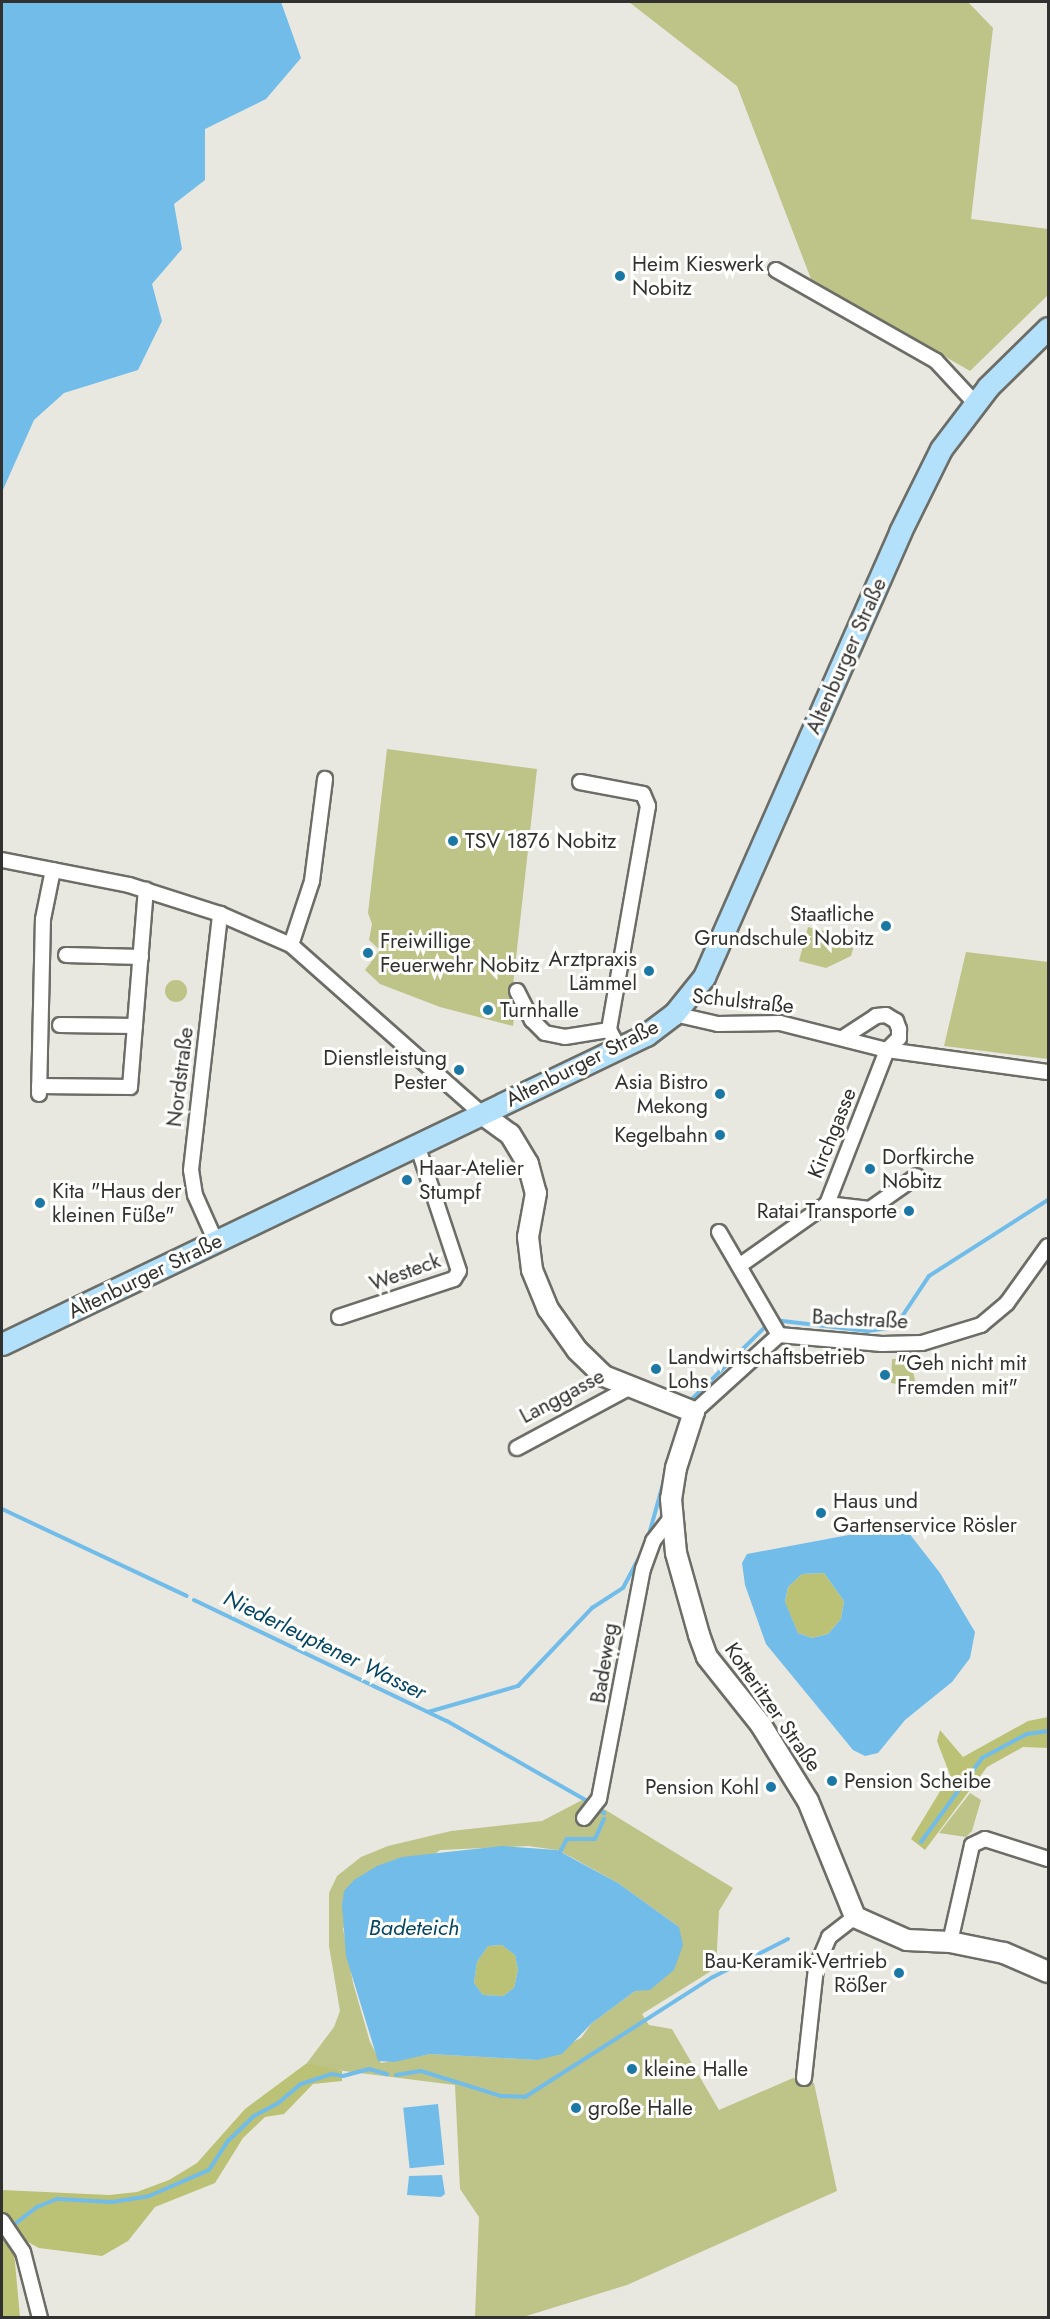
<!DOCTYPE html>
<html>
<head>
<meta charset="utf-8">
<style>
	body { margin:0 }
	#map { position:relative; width:1050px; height:2319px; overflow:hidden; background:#e8e8e1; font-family:Jost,sans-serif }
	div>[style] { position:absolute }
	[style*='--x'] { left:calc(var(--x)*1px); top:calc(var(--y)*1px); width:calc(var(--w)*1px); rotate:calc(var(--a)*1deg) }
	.green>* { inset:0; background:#bec387 }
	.round { border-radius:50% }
	.forest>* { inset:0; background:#bbc175 }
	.water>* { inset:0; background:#71bce8; transform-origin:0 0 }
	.stream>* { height:4px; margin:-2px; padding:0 2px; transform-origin:2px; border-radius:2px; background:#71bce8 }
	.roads { filter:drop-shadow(2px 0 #6c6d66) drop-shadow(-2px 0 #6c6d66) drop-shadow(0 2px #6c6d66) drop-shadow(0 -2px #6c6d66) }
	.street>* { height:14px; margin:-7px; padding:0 7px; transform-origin:7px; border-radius:7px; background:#fff }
	.secondary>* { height:20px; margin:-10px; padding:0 10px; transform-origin:10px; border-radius:10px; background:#fff }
	.primary>* { height:21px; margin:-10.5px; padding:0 10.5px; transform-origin:10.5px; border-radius:10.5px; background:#b3e0fb }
	.dots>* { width:16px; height:16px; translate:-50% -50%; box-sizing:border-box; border:3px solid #fffffe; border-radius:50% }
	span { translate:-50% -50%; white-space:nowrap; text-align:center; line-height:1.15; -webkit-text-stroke:6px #fffffe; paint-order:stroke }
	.poi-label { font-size:21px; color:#31322f }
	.left { translate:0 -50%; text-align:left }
	.right { translate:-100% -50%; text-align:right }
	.street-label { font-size:21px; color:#31322f }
	.water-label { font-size:22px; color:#064663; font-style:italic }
	.frame { position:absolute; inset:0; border:3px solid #31322f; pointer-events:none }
</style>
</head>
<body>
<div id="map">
	<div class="green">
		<div style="clip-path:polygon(629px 2px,968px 2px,993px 28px,971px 219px,1048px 229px,1048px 295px,970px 371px,811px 279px,737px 86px)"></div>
		<div style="clip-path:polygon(387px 749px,537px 769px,513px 985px,518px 986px,513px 1026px,440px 1007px,380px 984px,365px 970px,380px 950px,369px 940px,372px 924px,368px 913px)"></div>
		<div style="clip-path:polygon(808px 927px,856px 939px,851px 956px,826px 968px,799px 961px)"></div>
		<div style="clip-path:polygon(966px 952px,1048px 962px,1048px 1059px,944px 1046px)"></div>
		<div class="round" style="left:165px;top:980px;width:22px;height:22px"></div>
		<div style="clip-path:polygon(892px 1359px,905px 1359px,907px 1368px,912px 1368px,917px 1388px,891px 1383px)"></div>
		<div style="clip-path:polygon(970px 1793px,981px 1800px,972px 1831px,966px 1837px,939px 1833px)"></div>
		<div style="clip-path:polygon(evenodd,586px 1798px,733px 1888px,719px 1911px,716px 1968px,642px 2014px,649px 2025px,672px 2029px,719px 2110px,793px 2078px,814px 2083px,837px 2191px,627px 2285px,523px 2317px,475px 2317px,479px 2217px,460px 2189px,455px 2085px,320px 2068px,307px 2063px,334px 2027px,340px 2011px,329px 1946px,329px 1893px,337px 1876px,361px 1857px,388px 1846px,451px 1831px,542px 1821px,586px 1798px,528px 1846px,557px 1850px,573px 1858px,618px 1883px,679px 1927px,650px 1989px,635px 1991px,592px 2023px,581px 2038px,537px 2060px,430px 2054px,381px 2063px,370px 2042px,353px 1983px,343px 1928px,440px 1850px,528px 1846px)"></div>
	</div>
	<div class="forest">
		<div style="clip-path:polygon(824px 1573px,844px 1601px,841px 1619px,828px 1634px,812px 1638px,798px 1633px,785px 1603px,788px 1587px,802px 1574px)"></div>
		<div style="clip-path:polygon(1048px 1717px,1048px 1748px,1023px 1747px,987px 1767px,925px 1850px,911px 1839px,950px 1775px,937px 1741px,940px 1730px,963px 1757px,1028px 1721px)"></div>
		<div style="clip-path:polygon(502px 1945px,515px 1955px,518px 1970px,514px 1988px,503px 1996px,483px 1995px,474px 1983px,477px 1962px,488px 1946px)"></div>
		<div style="clip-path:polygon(307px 2063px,342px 2071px,342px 2081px,313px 2084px,284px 2114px,265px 2117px,243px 2138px,215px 2183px,155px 2207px,128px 2241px,102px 2256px,39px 2248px,26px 2241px,14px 2252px,20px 2317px,2px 2317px,2px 2190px,109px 2195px,137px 2192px,169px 2180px,197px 2163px,245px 2109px)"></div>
	</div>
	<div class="water">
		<div style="clip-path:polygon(2px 2px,281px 2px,301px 58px,266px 99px,205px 129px,205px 180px,174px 204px,182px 249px,152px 284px,162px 321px,138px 370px,64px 393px,34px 420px,2px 492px)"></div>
		<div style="clip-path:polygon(evenodd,875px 1526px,905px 1528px,940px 1573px,975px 1632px,970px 1658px,952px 1682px,905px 1720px,878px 1753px,865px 1756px,853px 1750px,766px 1644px,745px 1585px,742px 1563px,747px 1554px,854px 1534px,875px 1526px,824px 1573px,844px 1601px,841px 1619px,828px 1634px,812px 1638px,798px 1633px,785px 1602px,788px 1587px,802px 1574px,824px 1573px)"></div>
		<div style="clip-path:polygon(evenodd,502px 1846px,557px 1850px,618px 1883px,679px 1927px,683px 1945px,674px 1970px,650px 1990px,635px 1991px,592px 2023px,562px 2054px,537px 2060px,430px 2054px,394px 2062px,378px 2061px,346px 1956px,342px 1905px,344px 1891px,354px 1880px,377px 1866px,402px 1857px,502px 1846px,502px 1945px,515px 1955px,518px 1970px,514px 1988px,503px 1996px,483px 1995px,474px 1983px,477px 1962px,488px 1946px,502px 1945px)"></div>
		<div style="left:438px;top:2104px;width:61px;height:35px;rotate:84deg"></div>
		<div style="clip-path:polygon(442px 2175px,445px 2194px,441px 2197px,407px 2195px,409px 2176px)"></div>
	</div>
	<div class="stream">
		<div style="--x:774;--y:1320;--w:94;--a:6.7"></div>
		<div style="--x:867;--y:1331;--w:22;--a:-8"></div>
		<div style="--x:889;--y:1328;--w:16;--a:-40"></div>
		<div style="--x:901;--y:1318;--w:50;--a:-56.3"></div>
		<div style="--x:929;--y:1276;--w:141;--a:-32.6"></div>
		<div style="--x:688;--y:1403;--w:112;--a:-44.6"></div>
		<div style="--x:2;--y:1509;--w:204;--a:25.2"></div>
		<div style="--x:648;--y:1538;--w:128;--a:-74.5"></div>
		<div style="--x:194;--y:1600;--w:280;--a:25.6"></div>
		<div style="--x:447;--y:1721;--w:163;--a:29.7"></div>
		<div style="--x:428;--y:1712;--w:94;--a:-16.1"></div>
		<div style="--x:518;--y:1686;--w:108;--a:-46.5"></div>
		<div style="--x:592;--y:1608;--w:37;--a:-33"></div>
		<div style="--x:623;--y:1588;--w:43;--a:-62.2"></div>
		<div style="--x:601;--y:1811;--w:4;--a:34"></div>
		<div style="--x:921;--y:1842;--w:104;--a:-54"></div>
		<div style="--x:982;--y:1758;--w:51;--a:-28.1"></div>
		<div style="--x:1027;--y:1734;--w:21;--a:-8"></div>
		<div style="--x:560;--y:1852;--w:15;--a:-62"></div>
		<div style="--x:567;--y:1839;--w:28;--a:0"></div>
		<div style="--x:595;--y:1839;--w:22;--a:-66"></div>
		<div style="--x:396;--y:2075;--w:25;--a:-9"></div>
		<div style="--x:421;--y:2071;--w:84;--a:17.4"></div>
		<div style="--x:501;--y:2096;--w:24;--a:2"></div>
		<div style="--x:525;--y:2097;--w:223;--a:-32.6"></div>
		<div style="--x:713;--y:1977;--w:84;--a:-26.9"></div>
		<div style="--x:15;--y:2224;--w:28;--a:-38"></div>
		<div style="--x:37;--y:2207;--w:22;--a:-22"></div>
		<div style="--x:57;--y:2199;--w:55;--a:3.1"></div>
		<div style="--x:112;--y:2202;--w:37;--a:-9"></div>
		<div style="--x:149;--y:2196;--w:65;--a:-23.4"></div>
		<div style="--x:209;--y:2170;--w:35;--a:-57"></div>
		<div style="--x:228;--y:2141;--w:36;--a:-44"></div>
		<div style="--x:254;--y:2116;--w:26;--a:-28"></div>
		<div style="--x:277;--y:2104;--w:31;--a:-40"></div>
		<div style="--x:301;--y:2084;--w:32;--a:-18"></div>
		<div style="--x:331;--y:2074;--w:12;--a:9"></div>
		<div style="--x:343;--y:2076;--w:27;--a:-15"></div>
		<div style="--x:369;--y:2069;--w:19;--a:16"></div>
	</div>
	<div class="roads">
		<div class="street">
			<div style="--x:776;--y:270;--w:184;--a:29.6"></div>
			<div style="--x:936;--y:361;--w:57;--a:47.1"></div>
			<div style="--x:580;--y:782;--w:64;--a:10.8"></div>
			<div style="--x:643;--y:794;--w:13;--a:67"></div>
			<div style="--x:648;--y:806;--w:227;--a:99.9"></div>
			<div style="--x:609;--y:1030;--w:21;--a:61"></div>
			<div style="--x:2;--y:860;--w:129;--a:11.1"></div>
			<div style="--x:129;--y:885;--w:96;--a:17.7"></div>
			<div style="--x:220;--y:914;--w:77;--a:23.6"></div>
			<div style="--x:291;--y:945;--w:255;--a:41.5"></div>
			<div style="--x:291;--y:945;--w:67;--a:-71.8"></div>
			<div style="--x:312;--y:881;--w:103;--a:-82.7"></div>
			<div style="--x:66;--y:955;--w:75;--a:1.5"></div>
			<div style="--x:517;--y:991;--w:33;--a:63"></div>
			<div style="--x:532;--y:1020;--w:18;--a:45"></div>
			<div style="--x:545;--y:1033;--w:20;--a:11"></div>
			<div style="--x:565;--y:1037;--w:45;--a:-9"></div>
			<div style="--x:674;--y:1014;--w:45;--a:12.8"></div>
			<div style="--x:718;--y:1024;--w:62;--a:-0.9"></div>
			<div style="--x:780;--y:1023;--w:110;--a:14.2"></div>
			<div style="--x:887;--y:1050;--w:162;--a:7.8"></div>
			<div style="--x:60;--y:1025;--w:75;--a:0.8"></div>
			<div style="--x:844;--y:1037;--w:38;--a:-33"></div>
			<div style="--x:876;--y:1016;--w:10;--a:-6"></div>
			<div style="--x:886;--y:1015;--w:12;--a:31"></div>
			<div style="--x:896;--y:1021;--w:9;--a:69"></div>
			<div style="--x:899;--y:1029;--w:9;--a:90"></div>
			<div style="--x:899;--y:1038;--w:17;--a:135"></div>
			<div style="--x:39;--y:1086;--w:91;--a:0.6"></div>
			<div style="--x:130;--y:1087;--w:198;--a:-85.4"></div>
			<div style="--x:39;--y:1094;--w:175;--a:-88.7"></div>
			<div style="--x:43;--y:919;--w:50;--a:-78.5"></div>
			<div style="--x:827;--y:1204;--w:165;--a:-68.7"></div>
			<div style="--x:827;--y:1204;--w:43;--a:6.6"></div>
			<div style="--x:870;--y:1209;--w:57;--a:-35.1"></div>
			<div style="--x:719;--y:1232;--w:119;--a:59.8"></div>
			<div style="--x:216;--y:1242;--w:51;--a:-114.1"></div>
			<div style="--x:195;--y:1195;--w:25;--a:-99"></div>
			<div style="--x:191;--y:1170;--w:258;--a:-83.5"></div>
			<div style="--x:739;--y:1266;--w:108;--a:-35.2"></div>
			<div style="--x:339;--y:1317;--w:121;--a:-18.3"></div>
			<div style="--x:454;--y:1279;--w:9;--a:-58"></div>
			<div style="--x:459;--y:1271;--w:133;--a:-108.4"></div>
			<div style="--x:694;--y:1412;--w:115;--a:-42.2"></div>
			<div style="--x:779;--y:1335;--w:103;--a:5"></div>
			<div style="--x:882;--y:1344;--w:40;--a:-1.4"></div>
			<div style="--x:922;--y:1343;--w:62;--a:-17"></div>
			<div style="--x:981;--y:1325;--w:34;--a:-40"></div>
			<div style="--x:1007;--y:1303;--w:70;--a:-54.3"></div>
			<div style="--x:517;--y:1448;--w:127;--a:-28.2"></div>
			<div style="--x:584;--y:1818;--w:24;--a:-52"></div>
			<div style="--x:599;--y:1799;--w:234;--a:-79.2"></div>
			<div style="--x:643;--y:1569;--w:30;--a:-70"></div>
			<div style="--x:653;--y:1541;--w:31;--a:-52"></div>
			<div style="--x:950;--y:1942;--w:99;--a:-77.2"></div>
			<div style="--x:972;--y:1845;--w:14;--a:-25"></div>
			<div style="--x:985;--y:1839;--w:66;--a:17.6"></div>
			<div style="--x:804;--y:2078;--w:111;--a:-83.8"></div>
			<div style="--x:816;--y:1968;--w:34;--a:-67"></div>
			<div style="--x:829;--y:1937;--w:33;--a:-38"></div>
			<div style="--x:2;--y:2221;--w:37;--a:56"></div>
			<div style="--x:23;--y:2252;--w:68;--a:75.6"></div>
		</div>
		<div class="secondary">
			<div style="--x:482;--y:1114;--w:34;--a:36"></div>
			<div style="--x:510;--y:1134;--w:35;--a:59"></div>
			<div style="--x:528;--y:1164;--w:30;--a:75"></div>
			<div style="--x:536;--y:1193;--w:45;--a:100.3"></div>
			<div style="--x:528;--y:1237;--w:33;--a:83"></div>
			<div style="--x:532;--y:1270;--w:42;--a:67.7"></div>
			<div style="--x:548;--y:1309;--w:50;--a:54.7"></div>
			<div style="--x:577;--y:1350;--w:37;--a:44"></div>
			<div style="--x:604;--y:1376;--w:97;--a:21.8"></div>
			<div style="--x:694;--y:1412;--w:59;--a:107.8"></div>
			<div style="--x:676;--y:1468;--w:31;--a:99"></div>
			<div style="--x:671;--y:1499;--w:54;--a:84.7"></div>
			<div style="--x:676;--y:1553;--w:85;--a:74.3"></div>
			<div style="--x:699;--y:1635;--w:23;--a:70"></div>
			<div style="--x:707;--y:1657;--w:87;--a:51.5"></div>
			<div style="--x:761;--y:1725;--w:89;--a:58.3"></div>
			<div style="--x:808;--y:1801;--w:125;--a:67.9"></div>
			<div style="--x:855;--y:1917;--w:57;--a:23.9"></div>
			<div style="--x:907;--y:1940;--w:43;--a:2.7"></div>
			<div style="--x:950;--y:1942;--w:55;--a:11.5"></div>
			<div style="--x:1004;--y:1953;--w:48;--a:23.4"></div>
		</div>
		<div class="primary">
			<div style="--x:2;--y:1344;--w:714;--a:-25.63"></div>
			<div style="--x:646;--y:1035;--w:35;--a:-37"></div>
			<div style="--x:674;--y:1014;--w:48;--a:-51"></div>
			<div style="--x:704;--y:977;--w:486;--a:-66.2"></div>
			<div style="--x:900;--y:532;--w:93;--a:-63.7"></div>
			<div style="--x:941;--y:449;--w:78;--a:-52.8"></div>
			<div style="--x:988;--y:387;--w:84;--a:-44.5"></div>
		</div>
	</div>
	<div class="dots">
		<div style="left:620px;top:276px;background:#1b78a5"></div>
		<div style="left:453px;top:841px;background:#1b78a5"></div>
		<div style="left:886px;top:926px;background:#1b78a5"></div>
		<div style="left:368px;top:953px;background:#1b78a5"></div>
		<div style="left:649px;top:971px;background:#1b78a5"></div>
		<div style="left:488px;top:1010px;background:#1b78a5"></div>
		<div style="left:459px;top:1070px;background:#1b78a5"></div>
		<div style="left:720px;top:1094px;background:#1b78a5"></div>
		<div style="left:720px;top:1135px;background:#1b78a5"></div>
		<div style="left:870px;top:1169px;background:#1b78a5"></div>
		<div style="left:407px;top:1180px;background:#1b78a5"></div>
		<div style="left:40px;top:1203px;background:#1b78a5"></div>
		<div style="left:909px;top:1211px;background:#1b78a5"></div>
		<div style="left:656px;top:1369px;background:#1b78a5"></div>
		<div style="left:885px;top:1375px;background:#1b78a5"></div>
		<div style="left:821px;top:1513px;background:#1b78a5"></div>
		<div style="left:832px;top:1781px;background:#1b78a5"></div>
		<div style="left:771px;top:1787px;background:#1b78a5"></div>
		<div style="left:899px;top:1973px;background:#1b78a5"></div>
		<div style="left:632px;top:2069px;background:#1b78a5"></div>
		<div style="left:576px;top:2108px;background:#1b78a5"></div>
	</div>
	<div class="poi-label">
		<span class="left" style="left:632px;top:276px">Heim Kieswerk<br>Nobitz</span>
		<span class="left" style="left:465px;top:841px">TSV 1876 Nobitz</span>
		<span class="right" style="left:874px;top:926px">Staatliche<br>Grundschule Nobitz</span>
		<span class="left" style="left:380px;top:953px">Freiwillige<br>Feuerwehr Nobitz</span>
		<span class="right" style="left:637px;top:971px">Arztpraxis<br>Lämmel</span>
		<span class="left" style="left:500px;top:1010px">Turnhalle</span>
		<span class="right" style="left:447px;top:1070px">Dienstleistung<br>Pester</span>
		<span class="right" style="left:708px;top:1094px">Asia Bistro<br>Mekong</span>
		<span class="right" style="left:708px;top:1135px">Kegelbahn</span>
		<span class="left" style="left:882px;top:1169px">Dorfkirche<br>Nobitz</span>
		<span class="left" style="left:419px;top:1180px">Haar-Atelier<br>Stumpf</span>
		<span class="left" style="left:52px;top:1203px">Kita "Haus der<br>kleinen Füße"</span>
		<span class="right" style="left:897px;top:1211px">Ratai Transporte</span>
		<span class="left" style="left:668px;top:1369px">Landwirtschaftsbetrieb<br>Lohs</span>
		<span class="left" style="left:897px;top:1375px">"Geh nicht mit<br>Fremden mit"</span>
		<span class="left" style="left:833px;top:1513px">Haus und<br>Gartenservice Rösler</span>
		<span class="left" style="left:844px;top:1781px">Pension Scheibe</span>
		<span class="right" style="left:759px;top:1787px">Pension Kohl</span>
		<span class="right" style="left:887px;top:1973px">Bau-Keramik-Vertrieb<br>Rößer</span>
		<span class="left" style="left:644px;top:2069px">kleine Halle</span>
		<span class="left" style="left:588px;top:2108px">große Halle</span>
	</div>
	<div class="street-label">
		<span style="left:846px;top:656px;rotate:-66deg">Altenburger Straße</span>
		<span style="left:743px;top:1001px;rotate:6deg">Schulstraße</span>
		<span style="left:582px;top:1063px;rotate:-27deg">Altenburger Straße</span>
		<span style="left:180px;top:1077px;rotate:-83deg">Nordstraße</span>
		<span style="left:832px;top:1133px;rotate:-68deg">Kirchgasse</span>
		<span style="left:405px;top:1272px;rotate:-20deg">Westeck</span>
		<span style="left:145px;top:1276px;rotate:-26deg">Altenburger Straße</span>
		<span style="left:860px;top:1319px;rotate:3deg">Bachstraße</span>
		<span style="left:562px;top:1396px;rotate:-28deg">Langgasse</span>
		<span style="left:604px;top:1663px;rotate:-81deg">Badeweg</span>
		<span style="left:773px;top:1707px;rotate:55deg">Kotteritzer Straße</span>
	</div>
	<div class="water-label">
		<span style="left:325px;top:1645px;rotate:26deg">Niederleuptener Wasser</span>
		<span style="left:414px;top:1928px">Badeteich</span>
	</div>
	<div class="frame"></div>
</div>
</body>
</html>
